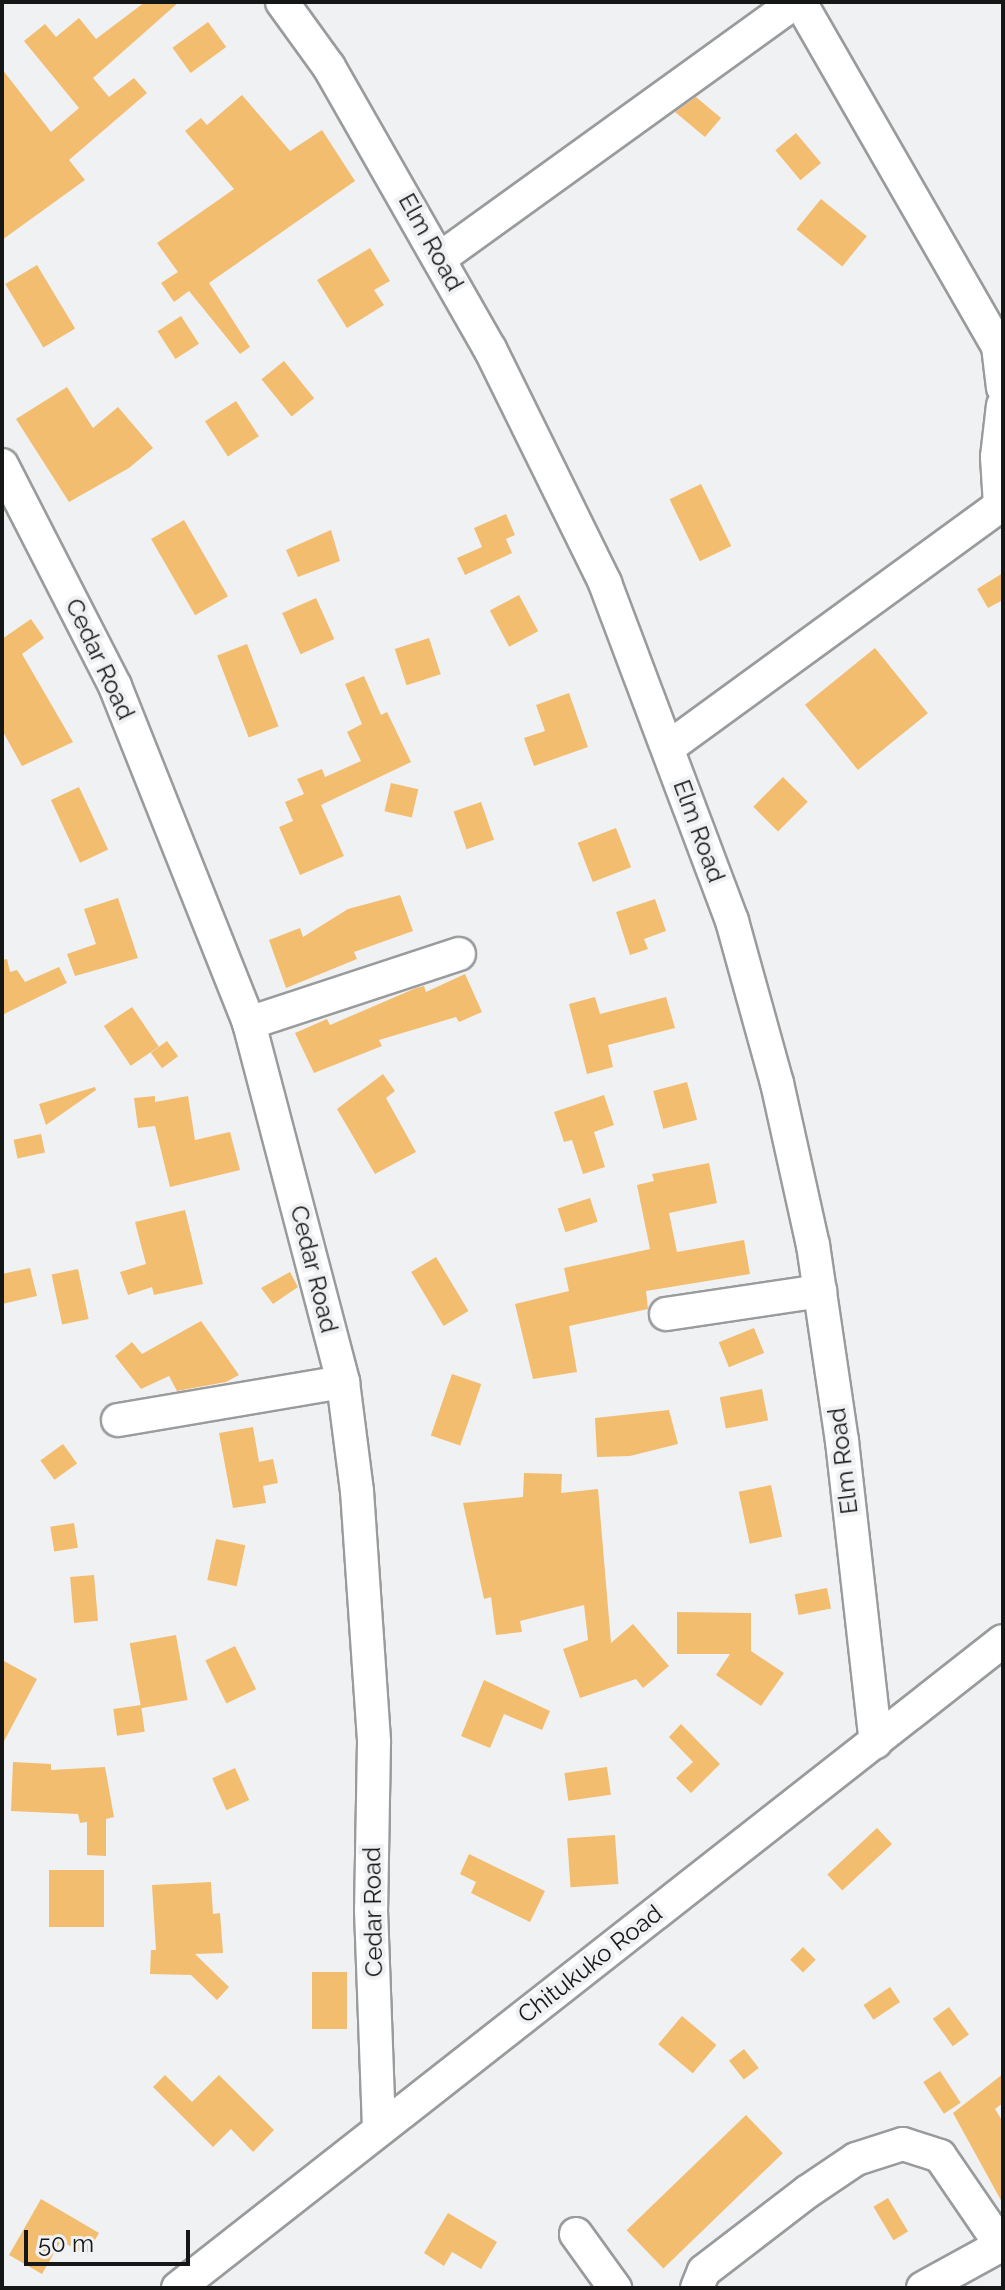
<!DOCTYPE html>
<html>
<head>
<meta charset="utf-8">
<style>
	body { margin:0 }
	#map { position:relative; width:1005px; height:2290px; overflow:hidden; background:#f0f1f3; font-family:Raleway,sans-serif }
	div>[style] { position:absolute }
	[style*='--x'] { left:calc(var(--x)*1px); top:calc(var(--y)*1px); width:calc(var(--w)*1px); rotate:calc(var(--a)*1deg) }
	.building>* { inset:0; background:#f3bd6f; transform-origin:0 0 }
	.roads { filter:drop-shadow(2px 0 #999b9c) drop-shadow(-2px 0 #999b9c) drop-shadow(0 2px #999b9c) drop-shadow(0 -2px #999b9c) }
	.minor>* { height:32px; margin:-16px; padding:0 16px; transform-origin:16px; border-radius:16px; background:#fff }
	span { translate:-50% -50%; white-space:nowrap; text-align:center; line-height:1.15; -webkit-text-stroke:8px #f0f1f3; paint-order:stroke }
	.street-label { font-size:24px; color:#151616 }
	.frame { position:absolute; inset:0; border:4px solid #151616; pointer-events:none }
	.scale { position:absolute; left:24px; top:2230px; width:166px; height:36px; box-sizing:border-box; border:4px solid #151616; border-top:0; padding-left:10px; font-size:24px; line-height:28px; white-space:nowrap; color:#151616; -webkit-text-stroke:6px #f0f1f3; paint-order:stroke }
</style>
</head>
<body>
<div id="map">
	<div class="building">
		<div style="clip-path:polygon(145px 2px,179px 2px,93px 78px,109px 97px,134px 78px,147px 93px,69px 160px,85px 180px,2px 240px,2px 69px,51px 132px,79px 108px,24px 41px,45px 24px,56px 37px,79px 18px,96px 39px)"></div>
		<div style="left:208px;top:22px;width:31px;height:44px;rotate:54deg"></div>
		<div style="clip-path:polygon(242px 95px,290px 151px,322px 130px,355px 181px,209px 283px,250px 347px,240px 354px,189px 291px,174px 302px,161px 283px,178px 272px,157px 243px,234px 189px,185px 131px,201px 118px,207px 125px)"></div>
		<div style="clip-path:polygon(696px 97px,721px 118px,705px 137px,675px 112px)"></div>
		<div style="left:796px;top:133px;width:39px;height:27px;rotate:50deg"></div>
		<div style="left:821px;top:199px;width:59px;height:39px;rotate:39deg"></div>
		<div style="clip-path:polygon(370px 248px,390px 281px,374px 290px,384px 305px,347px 328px,317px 280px)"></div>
		<div style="left:37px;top:265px;width:74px;height:37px;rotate:59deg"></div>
		<div style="left:181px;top:316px;width:33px;height:28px;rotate:57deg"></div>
		<div style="left:284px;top:361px;width:48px;height:29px;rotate:51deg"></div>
		<div style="clip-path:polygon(67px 387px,93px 428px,118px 407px,153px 448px,129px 468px,69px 502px,16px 419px)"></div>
		<div style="left:236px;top:401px;width:42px;height:37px;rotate:57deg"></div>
		<div style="left:701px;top:484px;width:69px;height:35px;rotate:64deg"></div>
		<div style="clip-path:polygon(506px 514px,515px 535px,506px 539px,512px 553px,465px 575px,457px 558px,482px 547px,474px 528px)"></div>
		<div style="left:184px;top:520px;width:88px;height:38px;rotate:60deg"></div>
		<div style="clip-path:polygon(331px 530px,340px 561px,298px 577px,286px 550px)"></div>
		<div style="clip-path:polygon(1003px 573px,1003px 600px,988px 608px,977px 589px)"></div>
		<div style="left:519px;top:595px;width:41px;height:33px;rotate:62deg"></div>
		<div style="left:316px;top:598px;width:45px;height:37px;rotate:66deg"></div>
		<div style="clip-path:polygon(31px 619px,44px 638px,22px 654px,73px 742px,22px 766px,2px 730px,2px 639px)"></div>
		<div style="left:429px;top:638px;width:38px;height:36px;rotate:72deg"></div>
		<div style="left:247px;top:644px;width:88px;height:32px;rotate:69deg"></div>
		<div style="left:875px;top:648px;width:84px;height:90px;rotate:51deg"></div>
		<div style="clip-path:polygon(364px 676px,381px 715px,387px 712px,411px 762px,321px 805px,344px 856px,300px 875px,279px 827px,293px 821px,285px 802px,304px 794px,297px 779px,322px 769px,325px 777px,361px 761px,347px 732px,362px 724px,345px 684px)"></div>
		<div style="clip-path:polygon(569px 693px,588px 747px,534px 766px,524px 738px,545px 731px,536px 705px)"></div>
		<div style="left:783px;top:777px;width:35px;height:42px;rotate:45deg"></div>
		<div style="left:391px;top:783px;width:28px;height:29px;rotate:13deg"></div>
		<div style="left:79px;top:787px;width:69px;height:31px;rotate:65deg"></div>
		<div style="left:481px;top:802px;width:40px;height:29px;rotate:71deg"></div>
		<div style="left:616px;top:828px;width:42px;height:41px;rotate:69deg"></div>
		<div style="clip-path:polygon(400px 895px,413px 931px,354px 952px,357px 959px,286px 988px,269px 940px,300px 928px,303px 937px,348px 909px)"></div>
		<div style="clip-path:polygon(118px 898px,138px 958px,75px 976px,67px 954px,96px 944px,84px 909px)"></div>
		<div style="clip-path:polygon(655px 899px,666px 931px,644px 939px,648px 949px,630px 955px,616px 912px)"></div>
		<div style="clip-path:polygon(7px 959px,10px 972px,17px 970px,25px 982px,59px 967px,67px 983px,2px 1015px,2px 960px)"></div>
		<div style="clip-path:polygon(465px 974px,482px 1012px,459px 1022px,456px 1017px,379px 1040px,382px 1046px,314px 1073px,295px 1033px,327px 1019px,330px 1025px,416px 988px,424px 986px,426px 992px)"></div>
		<div style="clip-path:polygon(595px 997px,600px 1014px,666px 997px,675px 1028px,608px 1045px,613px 1067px,587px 1074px,569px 1004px)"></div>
		<div style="left:132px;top:1007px;width:48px;height:34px;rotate:56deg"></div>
		<div style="left:167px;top:1041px;width:19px;height:20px;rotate:54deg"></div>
		<div style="clip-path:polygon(383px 1074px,395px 1091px,386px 1098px,416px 1152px,375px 1174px,337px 1109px)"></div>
		<div style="left:687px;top:1082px;width:39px;height:35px;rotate:75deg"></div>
		<div style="clip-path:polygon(95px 1087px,96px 1090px,46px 1125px,39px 1104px)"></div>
		<div style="clip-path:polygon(604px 1095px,614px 1125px,594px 1132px,605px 1167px,583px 1174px,572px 1140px,564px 1142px,554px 1112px)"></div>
		<div style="clip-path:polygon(155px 1096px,155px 1102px,188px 1096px,195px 1140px,230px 1132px,240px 1170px,170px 1187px,155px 1126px,138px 1128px,134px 1098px)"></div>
		<div style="left:41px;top:1134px;width:19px;height:28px;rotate:78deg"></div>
		<div style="clip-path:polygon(709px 1163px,717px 1203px,669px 1213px,677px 1252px,744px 1240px,750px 1274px,646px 1291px,648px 1309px,569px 1326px,577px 1372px,533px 1379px,515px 1304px,569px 1291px,564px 1268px,650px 1249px,637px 1185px,654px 1181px,652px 1174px)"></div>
		<div style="left:590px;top:1198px;width:25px;height:34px;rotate:72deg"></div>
		<div style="clip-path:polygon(185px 1210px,203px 1284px,154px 1295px,152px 1287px,128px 1295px,120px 1272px,146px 1264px,135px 1222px)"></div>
		<div style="left:436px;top:1257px;width:63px;height:29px;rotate:59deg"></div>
		<div style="clip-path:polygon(30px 1268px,37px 1296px,2px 1304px,2px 1274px)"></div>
		<div style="left:78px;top:1269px;width:51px;height:27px;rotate:78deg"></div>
		<div style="clip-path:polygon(290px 1272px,298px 1287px,273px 1304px,261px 1288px)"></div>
		<div style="clip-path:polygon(201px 1321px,239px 1375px,226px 1382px,177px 1391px,169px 1376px,141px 1389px,115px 1356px,132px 1342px,142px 1354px)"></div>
		<div style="left:754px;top:1328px;width:27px;height:38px;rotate:68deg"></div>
		<div style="left:452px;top:1374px;width:31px;height:65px;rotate:19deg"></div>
		<div style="left:762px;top:1389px;width:32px;height:43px;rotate:79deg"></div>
		<div style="clip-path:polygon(669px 1410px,678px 1444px,630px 1456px,597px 1457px,595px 1418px)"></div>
		<div style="clip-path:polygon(253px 1427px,259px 1462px,273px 1459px,278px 1483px,263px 1486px,266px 1503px,233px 1508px,219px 1433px)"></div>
		<div style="left:63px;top:1444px;width:24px;height:28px;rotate:54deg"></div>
		<div style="clip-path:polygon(524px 1473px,562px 1474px,561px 1493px,598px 1489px,611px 1643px,633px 1624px,669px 1666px,643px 1688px,636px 1679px,580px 1698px,563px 1649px,588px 1640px,584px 1605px,520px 1621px,522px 1632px,496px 1635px,491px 1597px,484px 1599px,463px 1503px,523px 1497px)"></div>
		<div style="left:771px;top:1485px;width:53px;height:33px;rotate:78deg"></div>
		<div style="left:74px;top:1523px;width:25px;height:24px;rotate:81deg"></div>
		<div style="left:216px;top:1539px;width:30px;height:42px;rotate:12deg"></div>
		<div style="left:94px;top:1575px;width:46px;height:24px;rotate:85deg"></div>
		<div style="left:827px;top:1588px;width:21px;height:33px;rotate:79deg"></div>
		<div style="clip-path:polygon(677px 1612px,751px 1613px,751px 1651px,784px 1673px,761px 1706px,716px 1675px,730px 1654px,677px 1654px)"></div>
		<div style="left:176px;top:1635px;width:66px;height:47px;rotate:80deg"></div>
		<div style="left:235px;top:1646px;width:48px;height:33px;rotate:64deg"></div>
		<div style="clip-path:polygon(2px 1660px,37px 1679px,2px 1745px)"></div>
		<div style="clip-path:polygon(484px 1680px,550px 1711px,542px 1730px,504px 1714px,490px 1748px,461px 1736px)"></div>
		<div style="left:141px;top:1705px;width:27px;height:28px;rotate:82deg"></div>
		<div style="clip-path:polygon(681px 1724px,720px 1764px,691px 1793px,676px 1778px,693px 1762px,669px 1737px)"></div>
		<div style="clip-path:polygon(13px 1762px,51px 1764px,51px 1770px,105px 1767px,114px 1817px,106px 1819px,106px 1856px,87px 1855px,87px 1822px,80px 1823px,78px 1814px,11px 1811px)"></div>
		<div style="left:607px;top:1767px;width:28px;height:43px;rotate:82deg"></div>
		<div style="left:235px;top:1768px;width:35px;height:25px;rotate:66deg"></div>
		<div style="left:877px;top:1828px;width:22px;height:68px;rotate:47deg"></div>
		<div style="left:615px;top:1835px;width:49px;height:48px;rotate:86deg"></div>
		<div style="clip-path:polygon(469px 1854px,545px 1891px,530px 1922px,471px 1893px,476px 1882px,460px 1874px)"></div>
		<div style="left:49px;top:1870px;width:55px;height:57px"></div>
		<div style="clip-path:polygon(211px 1882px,213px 1914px,220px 1913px,223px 1953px,195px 1954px,229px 1987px,217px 2000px,191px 1975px,150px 1974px,151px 1950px,156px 1950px,152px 1885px)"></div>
		<div style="left:803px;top:1947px;width:18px;height:18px;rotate:45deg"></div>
		<div style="left:312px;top:1972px;width:35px;height:57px"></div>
		<div style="left:890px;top:1987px;width:18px;height:32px;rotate:56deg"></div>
		<div style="left:949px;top:2007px;width:34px;height:20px;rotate:54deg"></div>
		<div style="left:682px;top:2016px;width:45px;height:37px;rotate:40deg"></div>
		<div style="left:744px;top:2049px;width:24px;height:19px;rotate:52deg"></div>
		<div style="left:940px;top:2071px;width:38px;height:20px;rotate:57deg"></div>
		<div style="clip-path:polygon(1003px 2074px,1003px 2103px,995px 2109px,1003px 2122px,1003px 2204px,953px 2113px)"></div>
		<div style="clip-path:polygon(165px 2075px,192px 2102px,219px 2075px,274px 2130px,253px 2152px,231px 2129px,213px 2147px,153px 2087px)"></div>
		<div style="left:746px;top:2115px;width:53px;height:166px;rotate:46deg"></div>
		<div style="left:888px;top:2198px;width:39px;height:17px;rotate:59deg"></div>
		<div style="clip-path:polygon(41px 2199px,99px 2233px,86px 2255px,61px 2241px,42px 2274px,9px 2255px)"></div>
		<div style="clip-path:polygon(448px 2213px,497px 2242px,481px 2269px,452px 2252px,444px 2266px,424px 2253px)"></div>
	</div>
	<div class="roads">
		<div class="minor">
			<div style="--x:282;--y:2;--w:80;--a:54.1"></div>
			<div style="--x:329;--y:67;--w:325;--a:60.3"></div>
			<div style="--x:490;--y:349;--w:261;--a:63.8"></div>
			<div style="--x:605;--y:583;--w:361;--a:69.4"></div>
			<div style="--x:732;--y:921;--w:168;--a:74.5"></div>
			<div style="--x:777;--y:1083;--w:166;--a:77.5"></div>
			<div style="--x:813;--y:1245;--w:198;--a:81.6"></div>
			<div style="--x:842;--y:1441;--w:303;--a:83.6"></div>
			<div style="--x:800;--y:2;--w:397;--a:60.1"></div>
			<div style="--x:998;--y:346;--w:42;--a:83.2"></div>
			<div style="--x:439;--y:259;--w:439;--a:-35.8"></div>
			<div style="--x:2;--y:465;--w:248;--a:62.9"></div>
			<div style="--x:115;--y:686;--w:363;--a:68.3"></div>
			<div style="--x:249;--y:1023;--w:371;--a:75.3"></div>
			<div style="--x:343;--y:1382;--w:110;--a:82.7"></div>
			<div style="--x:357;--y:1491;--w:252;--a:86.1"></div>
			<div style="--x:374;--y:1742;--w:168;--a:91"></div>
			<div style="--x:371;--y:1910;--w:219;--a:87.9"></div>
			<div style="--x:1000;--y:505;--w:48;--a:-93.6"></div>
			<div style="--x:997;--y:457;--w:52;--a:-83.4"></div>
			<div style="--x:669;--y:747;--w:414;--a:-36.1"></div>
			<div style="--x:249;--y:1023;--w:221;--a:-18.2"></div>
			<div style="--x:666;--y:1314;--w:156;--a:-8.5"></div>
			<div style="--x:118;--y:1420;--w:228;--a:-9.6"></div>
			<div style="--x:576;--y:2234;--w:67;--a:54.2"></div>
			<div style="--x:178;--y:2288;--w:1048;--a:-38.11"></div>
			<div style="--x:697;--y:2288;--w:18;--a:-68"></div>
			<div style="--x:704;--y:2271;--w:130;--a:-37.5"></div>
			<div style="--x:807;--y:2192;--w:59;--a:-34"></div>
			<div style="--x:856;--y:2159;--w:49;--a:-17.7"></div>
			<div style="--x:903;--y:2144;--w:39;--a:18"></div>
			<div style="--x:940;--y:2156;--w:108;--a:55.6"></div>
			<div style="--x:923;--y:2288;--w:91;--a:-28.8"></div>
		</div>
	</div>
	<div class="street-label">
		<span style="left:431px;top:242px;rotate:61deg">Elm Road</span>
		<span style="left:100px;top:659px;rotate:65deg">Cedar Road</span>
		<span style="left:699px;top:831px;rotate:70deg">Elm Road</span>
		<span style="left:314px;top:1269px;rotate:76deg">Cedar Road</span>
		<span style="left:843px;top:1461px;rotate:-97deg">Elm Road</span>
		<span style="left:373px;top:1912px;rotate:-91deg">Cedar Road</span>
		<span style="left:590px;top:1964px;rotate:-38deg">Chitukuko Road</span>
	</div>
	<div class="frame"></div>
	<div class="scale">50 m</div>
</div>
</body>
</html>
